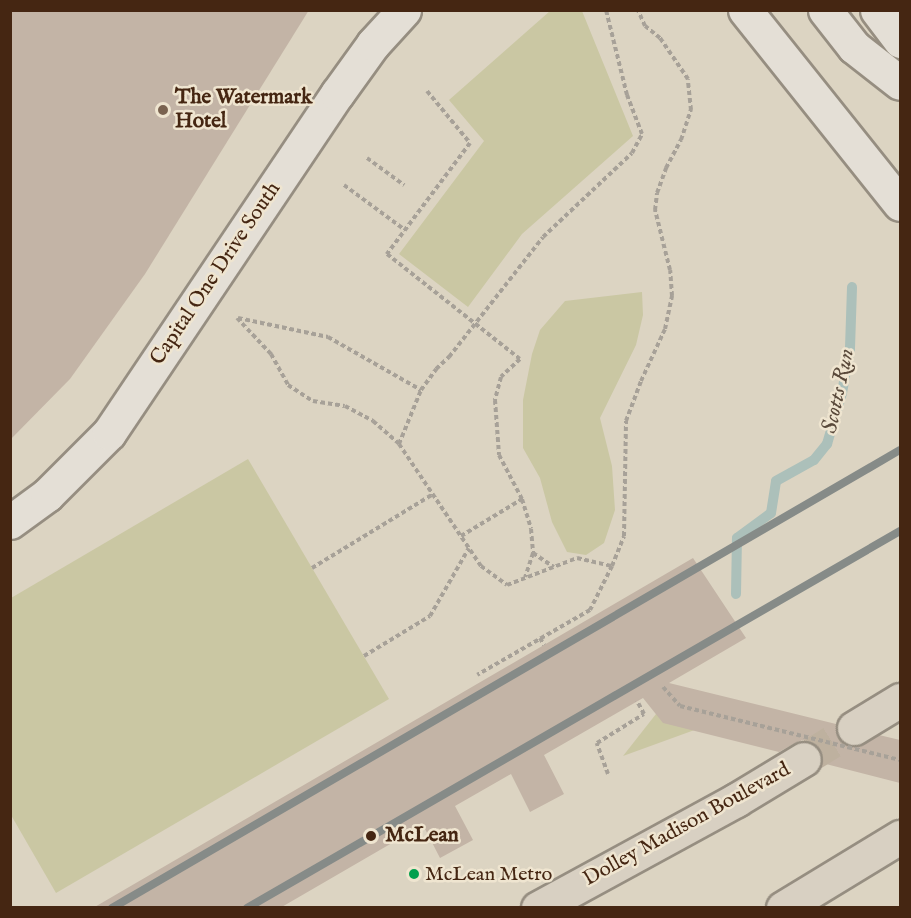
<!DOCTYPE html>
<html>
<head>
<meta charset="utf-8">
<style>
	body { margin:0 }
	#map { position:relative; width:911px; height:918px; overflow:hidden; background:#dcd4c2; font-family:"IM FELL English",serif }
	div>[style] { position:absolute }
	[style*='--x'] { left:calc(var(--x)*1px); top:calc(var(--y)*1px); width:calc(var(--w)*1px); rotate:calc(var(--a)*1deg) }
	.green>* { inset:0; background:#cac7a3 }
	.stream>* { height:10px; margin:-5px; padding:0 5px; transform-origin:5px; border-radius:5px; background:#acc0ba }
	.building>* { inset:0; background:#c3b4a6 }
	.primary-tunnel>* { height:33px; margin-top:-16.5px; transform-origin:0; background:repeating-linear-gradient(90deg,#beb19f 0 33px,transparent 0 49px) }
	.path>* { height:4px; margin-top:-2px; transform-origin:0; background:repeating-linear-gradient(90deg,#a7a198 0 4.5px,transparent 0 7.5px) }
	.roads { filter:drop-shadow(2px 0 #968e81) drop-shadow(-2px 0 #968e81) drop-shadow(0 2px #968e81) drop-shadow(0 -2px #968e81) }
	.street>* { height:33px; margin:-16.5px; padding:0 16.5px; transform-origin:16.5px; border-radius:16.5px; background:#e4dfd6 }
	.secondary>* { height:33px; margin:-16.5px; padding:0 16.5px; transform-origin:16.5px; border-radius:16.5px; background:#e4dfd6 }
	.primary>* { height:33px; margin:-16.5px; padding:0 16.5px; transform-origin:16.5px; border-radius:16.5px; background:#d8d0c2 }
	.path-bridge>* { height:4px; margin-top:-2px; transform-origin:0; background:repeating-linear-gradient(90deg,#a7a198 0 4.5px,transparent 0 7.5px) }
	.metro-1>* { height:8px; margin:-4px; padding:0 4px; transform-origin:4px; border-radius:4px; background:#868b88 }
	.dots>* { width:16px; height:16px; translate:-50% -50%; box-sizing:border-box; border:3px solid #efe5d0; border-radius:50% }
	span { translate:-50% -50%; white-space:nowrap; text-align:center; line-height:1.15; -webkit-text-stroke:5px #efe5d0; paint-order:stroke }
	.bus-label { font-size:20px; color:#452612 }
	.left { translate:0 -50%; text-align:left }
	.poi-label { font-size:21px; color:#452612; font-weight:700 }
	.street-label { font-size:21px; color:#452612 }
	.stop-label { font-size:21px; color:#452612; font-weight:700 }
	.water-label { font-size:22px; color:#5a4a3b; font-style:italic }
	.frame { position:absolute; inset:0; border:12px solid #452612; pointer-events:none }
</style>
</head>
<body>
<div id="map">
	<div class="green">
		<div style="clip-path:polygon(550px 11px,582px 11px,633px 136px,522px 234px,468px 307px,399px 254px,484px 141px,449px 100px)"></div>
		<div style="clip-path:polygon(642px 292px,643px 315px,636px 345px,600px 418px,612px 466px,615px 510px,604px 543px,586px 555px,567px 552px,552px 522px,540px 478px,523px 448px,523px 400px,532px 354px,540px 330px,565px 301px)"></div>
		<div style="clip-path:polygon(248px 459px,389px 699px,56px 893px,11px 815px,11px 598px)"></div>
		<div style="clip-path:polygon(656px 714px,700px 728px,623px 756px)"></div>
	</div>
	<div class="stream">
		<div style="--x:736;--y:594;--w:56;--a:-89"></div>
		<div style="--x:737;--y:538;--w:42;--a:-36.3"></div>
		<div style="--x:771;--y:513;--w:32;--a:-81"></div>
		<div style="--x:776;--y:481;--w:43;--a:-28.9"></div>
		<div style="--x:814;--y:460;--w:21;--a:-51"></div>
		<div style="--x:827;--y:444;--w:53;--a:-73.6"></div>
		<div style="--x:842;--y:393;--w:46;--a:-79.9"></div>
		<div style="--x:850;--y:348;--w:61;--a:-88.1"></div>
	</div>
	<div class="building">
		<div style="clip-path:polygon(10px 10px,309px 10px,145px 274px,70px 379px,10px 440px)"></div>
		<div style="clip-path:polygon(693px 558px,746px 638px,669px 683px,836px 724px,838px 737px,846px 745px,854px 747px,863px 744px,879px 735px,900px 740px,900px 783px,822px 763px,820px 750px,813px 742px,803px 740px,795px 743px,779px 752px,663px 723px,643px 698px,544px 755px,564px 794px,530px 812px,511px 774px,455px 806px,473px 840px,440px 858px,423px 825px,280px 908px,93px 908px)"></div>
	</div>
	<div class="primary-tunnel">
		<div style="--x:804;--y:759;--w:59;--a:-31.8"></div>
	</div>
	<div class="path">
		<div style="--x:427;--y:91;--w:67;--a:50.4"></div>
		<div style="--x:470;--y:143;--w:139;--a:126.8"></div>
		<div style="--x:387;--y:254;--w:169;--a:38.3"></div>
		<div style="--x:520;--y:359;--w:26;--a:137"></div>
		<div style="--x:501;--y:377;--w:24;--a:105"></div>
		<div style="--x:495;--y:400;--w:55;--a:85.8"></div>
		<div style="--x:499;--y:455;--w:50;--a:62.4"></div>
		<div style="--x:522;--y:499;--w:31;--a:73"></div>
		<div style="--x:531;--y:529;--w:24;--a:85"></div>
		<div style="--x:533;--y:553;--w:25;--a:108"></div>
		<div style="--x:367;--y:158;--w:46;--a:36.1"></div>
		<div style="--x:344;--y:185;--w:76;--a:36.4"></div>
		<div style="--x:237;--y:318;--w:50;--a:46.6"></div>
		<div style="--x:271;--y:354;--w:35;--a:61"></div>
		<div style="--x:288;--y:385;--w:30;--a:33"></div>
		<div style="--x:313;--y:401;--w:32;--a:9"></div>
		<div style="--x:345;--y:406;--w:32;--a:28"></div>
		<div style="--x:373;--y:421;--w:35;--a:41"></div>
		<div style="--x:399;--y:444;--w:147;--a:56.1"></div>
		<div style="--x:481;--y:566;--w:32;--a:36"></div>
		<div style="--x:507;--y:585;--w:75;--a:-21.1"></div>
		<div style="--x:577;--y:558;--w:36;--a:13"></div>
		<div style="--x:612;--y:566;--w:49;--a:116.6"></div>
		<div style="--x:590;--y:610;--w:130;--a:150.1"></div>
		<div style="--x:238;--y:318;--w:92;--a:11.9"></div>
		<div style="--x:328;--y:337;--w:107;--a:29.7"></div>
		<div style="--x:399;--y:444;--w:58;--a:-67.8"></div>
		<div style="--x:421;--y:390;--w:26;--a:-54"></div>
		<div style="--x:436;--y:369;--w:18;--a:-43"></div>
		<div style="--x:449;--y:357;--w:152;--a:-51.9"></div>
		<div style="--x:543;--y:237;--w:122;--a:-43.3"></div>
		<div style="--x:632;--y:153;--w:21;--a:-62"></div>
		<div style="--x:642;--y:134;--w:42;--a:-111"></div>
		<div style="--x:627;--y:95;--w:88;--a:-103.9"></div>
		<div style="--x:461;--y:536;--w:71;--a:-31.2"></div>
		<div style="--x:533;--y:553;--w:25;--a:34"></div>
		<div style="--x:612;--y:566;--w:32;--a:-68"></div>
		<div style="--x:624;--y:536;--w:115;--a:-89"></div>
		<div style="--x:626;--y:421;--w:43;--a:-69.4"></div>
		<div style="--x:641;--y:381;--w:57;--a:-65.2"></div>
		<div style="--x:665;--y:329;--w:34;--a:-78"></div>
		<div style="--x:672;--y:296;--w:26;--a:-94"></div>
		<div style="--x:670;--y:270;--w:62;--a:-104"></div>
		<div style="--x:655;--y:210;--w:17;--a:-83"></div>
		<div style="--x:657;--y:193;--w:27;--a:-70"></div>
		<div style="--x:666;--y:168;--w:32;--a:-62"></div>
		<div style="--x:681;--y:140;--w:32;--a:-72"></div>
		<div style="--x:691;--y:110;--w:31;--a:-96"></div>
		<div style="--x:688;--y:79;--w:50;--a:-124.3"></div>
		<div style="--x:660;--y:38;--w:19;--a:-141"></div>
		<div style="--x:645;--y:26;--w:17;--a:-114"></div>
		<div style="--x:312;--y:568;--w:142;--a:-31.4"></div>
		<div style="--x:540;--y:638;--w:8;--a:60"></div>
		<div style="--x:364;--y:656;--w:77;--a:-31.2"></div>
		<div style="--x:430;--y:616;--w:78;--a:-60.2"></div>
		<div style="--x:608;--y:774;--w:33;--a:-110"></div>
		<div style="--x:597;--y:743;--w:55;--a:-31.7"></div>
		<div style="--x:644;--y:714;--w:15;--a:-118"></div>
	</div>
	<div class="roads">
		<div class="street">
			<div style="--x:10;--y:522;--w:46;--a:-36.1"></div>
			<div style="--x:47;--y:495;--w:88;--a:-45"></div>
			<div style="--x:109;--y:433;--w:409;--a:-56.1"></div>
			<div style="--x:337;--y:94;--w:62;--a:-54.2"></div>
			<div style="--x:373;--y:44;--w:46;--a:-47.6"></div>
		</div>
		<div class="secondary">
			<div style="--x:745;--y:10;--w:248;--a:51.4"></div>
			<div style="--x:825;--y:10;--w:47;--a:51.9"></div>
			<div style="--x:854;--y:47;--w:58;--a:38"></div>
			<div style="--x:877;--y:10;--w:39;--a:53"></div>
		</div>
		<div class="primary">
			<div style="--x:854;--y:728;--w:54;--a:-31.3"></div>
			<div style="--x:538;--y:908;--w:226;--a:-28.6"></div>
			<div style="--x:736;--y:800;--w:79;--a:-31.1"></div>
			<div style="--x:783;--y:908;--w:137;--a:-31.3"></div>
		</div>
	</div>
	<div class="path-bridge">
		<div style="--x:663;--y:687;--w:25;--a:48"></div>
		<div style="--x:680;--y:706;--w:227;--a:13.8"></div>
	</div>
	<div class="metro-1">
		<div style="--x:112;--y:908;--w:911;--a:-30.17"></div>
		<div style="--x:247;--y:908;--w:754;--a:-30"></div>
	</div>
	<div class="dots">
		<div style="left:163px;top:110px;background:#7a6350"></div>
		<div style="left:371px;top:836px;background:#452612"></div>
		<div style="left:414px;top:874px;background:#03a04e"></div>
	</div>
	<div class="bus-label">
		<span class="left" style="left:425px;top:874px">McLean Metro</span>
	</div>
	<div class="poi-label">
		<span class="left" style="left:175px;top:110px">The Watermark<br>Hotel</span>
	</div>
	<div class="street-label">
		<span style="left:216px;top:274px;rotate:-56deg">Capital One Drive South</span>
		<span style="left:687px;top:825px;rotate:-29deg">Dolley Madison Boulevard</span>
	</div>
	<div class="stop-label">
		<span class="left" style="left:385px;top:836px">McLean</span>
	</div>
	<div class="water-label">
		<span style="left:839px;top:391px;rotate:-78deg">Scotts Run</span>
	</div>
	<div class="frame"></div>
</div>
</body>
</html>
